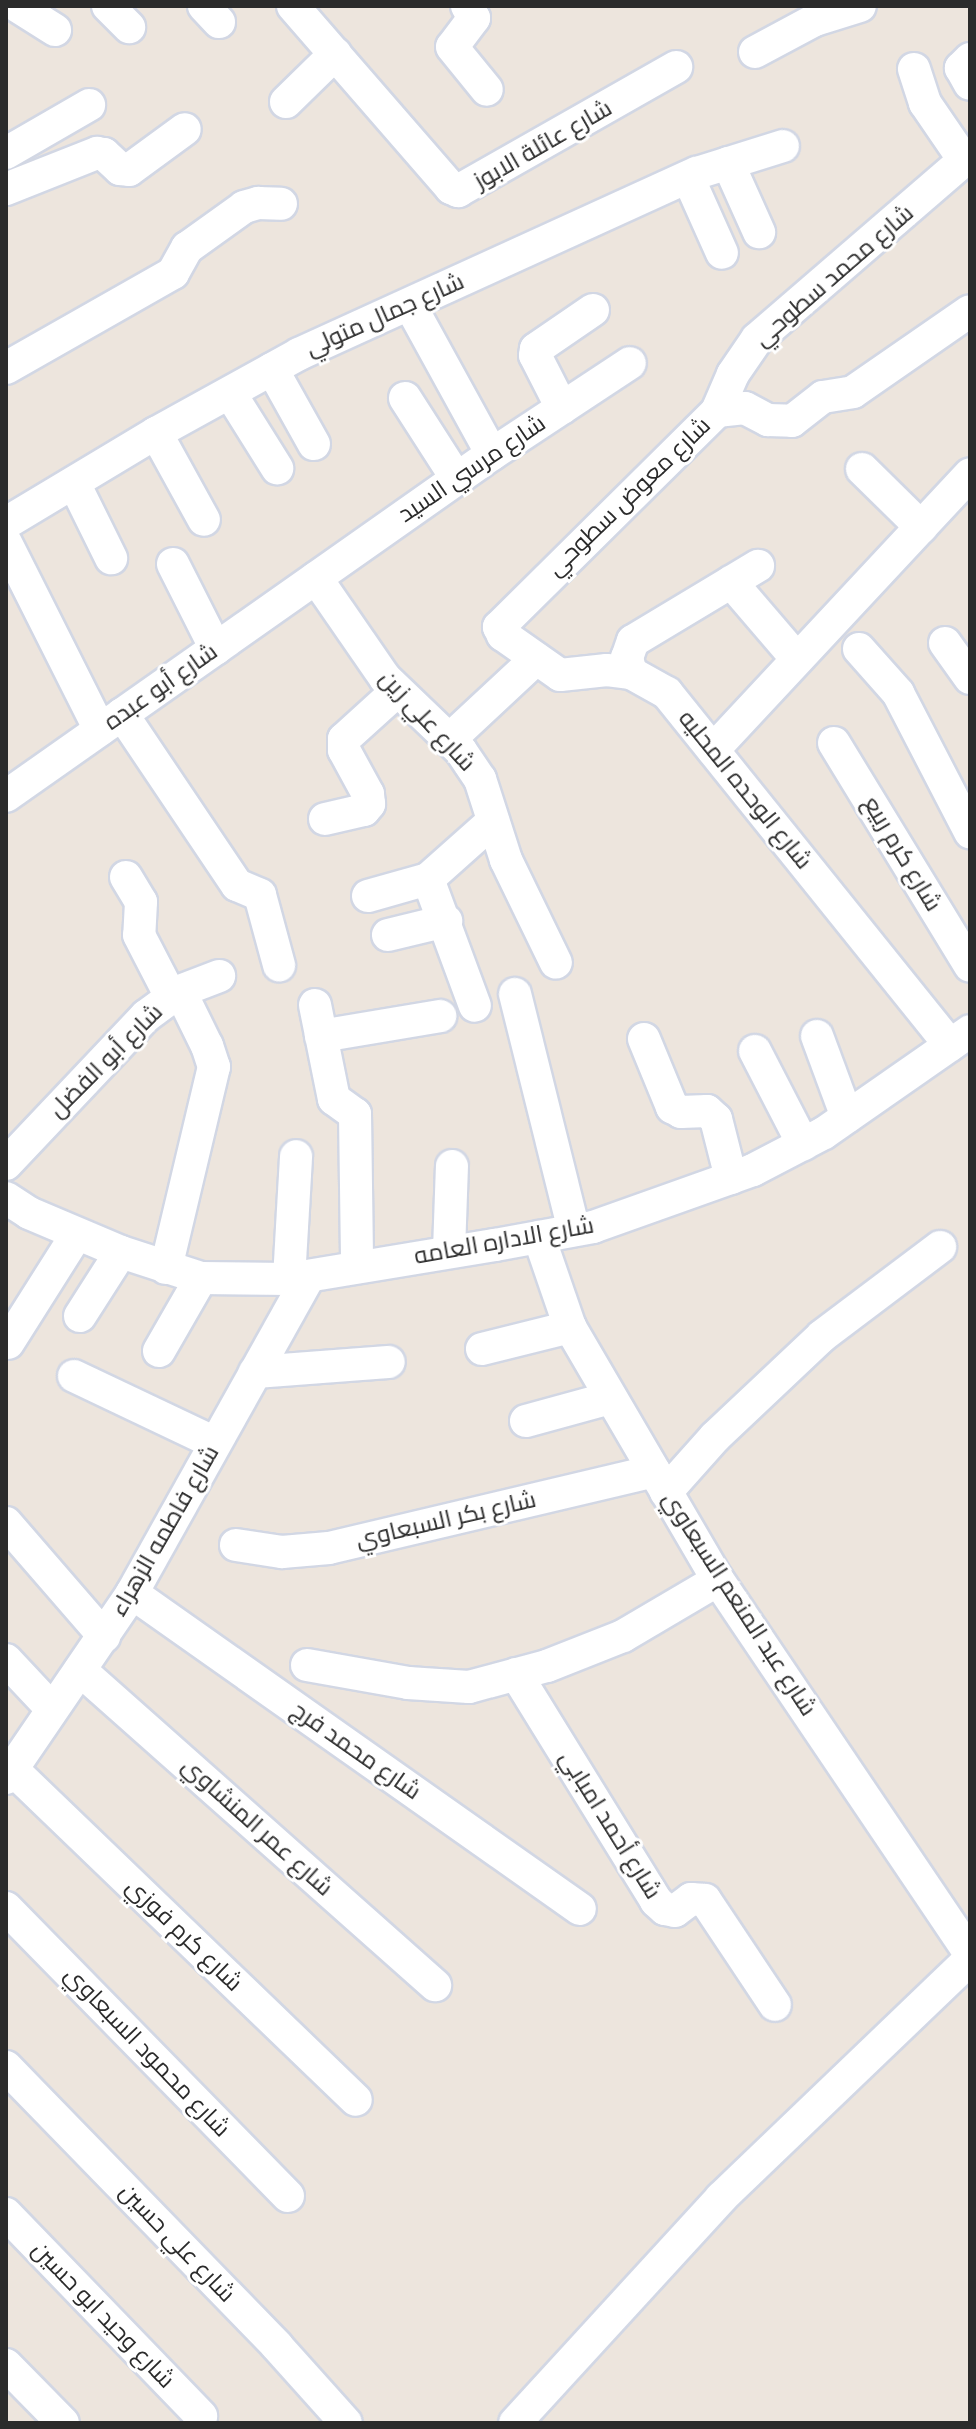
<!DOCTYPE html>
<html>
<head>
<meta charset="utf-8">
<style>
	body { margin:0 }
	#map { position:relative; width:976px; height:2429px; overflow:hidden; background:#ede5dd; font-family:Signika,Cairo,sans-serif }
	div>[style] { position:absolute }
	[style*='--x'] { left:calc(var(--x)*1px); top:calc(var(--y)*1px); width:calc(var(--w)*1px); rotate:calc(var(--a)*1deg) }
	.roads { filter:drop-shadow(2px 0 #d2d7e4) drop-shadow(-2px 0 #d2d7e4) drop-shadow(0 2px #d2d7e4) drop-shadow(0 -2px #d2d7e4) }
	.minor>* { height:32px; margin:-16px; padding:0 16px; transform-origin:16px; border-radius:16px; background:#fff }
	span { translate:-50% -50%; white-space:nowrap; text-align:center; line-height:1.15; -webkit-text-stroke:6px #fff; paint-order:stroke }
	.street-label { font-size:24px; color:#2b2b2b }
	.frame { position:absolute; inset:0; border:8px solid #2b2b2b; pointer-events:none }
</style>
</head>
<body>
<div id="map">
	<div class="roads">
		<div class="minor">
			<div style="--x:17;--y:6;--w:45;--a:32.3"></div>
			<div style="--x:108;--y:6;--w:30;--a:45"></div>
			<div style="--x:204;--y:6;--w:22;--a:47"></div>
			<div style="--x:293;--y:6;--w:241;--a:49"></div>
			<div style="--x:451;--y:188;--w:8;--a:23"></div>
			<div style="--x:458;--y:191;--w:251;--a:-29.6"></div>
			<div style="--x:467;--y:6;--w:14;--a:60"></div>
			<div style="--x:474;--y:18;--w:36;--a:127"></div>
			<div style="--x:452;--y:47;--w:55;--a:50.9"></div>
			<div style="--x:755;--y:52;--w:68;--a:-28.1"></div>
			<div style="--x:815;--y:20;--w:47;--a:-17.3"></div>
			<div style="--x:970;--y:59;--w:13;--a:135"></div>
			<div style="--x:961;--y:68;--w:18;--a:61"></div>
			<div style="--x:914;--y:69;--w:36;--a:72"></div>
			<div style="--x:925;--y:103;--w:69;--a:55.6"></div>
			<div style="--x:286;--y:102;--w:69;--a:-44.4"></div>
			<div style="--x:6;--y:153;--w:96;--a:-30"></div>
			<div style="--x:728;--y:163;--w:76;--a:65.8"></div>
			<div style="--x:688;--y:177;--w:83;--a:65.9"></div>
			<div style="--x:6;--y:189;--w:98;--a:-21.6"></div>
			<div style="--x:97;--y:153;--w:7;--a:8"></div>
			<div style="--x:104;--y:154;--w:22;--a:43"></div>
			<div style="--x:120;--y:169;--w:9;--a:6"></div>
			<div style="--x:129;--y:170;--w:69;--a:-36.2"></div>
			<div style="--x:410;--y:305;--w:170;--a:61.2"></div>
			<div style="--x:6;--y:368;--w:192;--a:-29.6"></div>
			<div style="--x:173;--y:273;--w:29;--a:-61"></div>
			<div style="--x:187;--y:248;--w:70;--a:-35.7"></div>
			<div style="--x:244;--y:207;--w:15;--a:-16"></div>
			<div style="--x:258;--y:203;--w:23;--a:2"></div>
			<div style="--x:272;--y:369;--w:86;--a:60.8"></div>
			<div style="--x:230;--y:393;--w:89;--a:57.9"></div>
			<div style="--x:405;--y:398;--w:96;--a:57.3"></div>
			<div style="--x:562;--y:408;--w:59;--a:-117"></div>
			<div style="--x:535;--y:355;--w:6;--a:-81"></div>
			<div style="--x:536;--y:349;--w:69;--a:-34.4"></div>
			<div style="--x:717;--y:411;--w:40;--a:-66.6"></div>
			<div style="--x:733;--y:374;--w:42;--a:-55.6"></div>
			<div style="--x:757;--y:339;--w:281;--a:-40.8"></div>
			<div style="--x:156;--y:433;--w:99;--a:61.1"></div>
			<div style="--x:862;--y:469;--w:83;--a:44.5"></div>
			<div style="--x:74;--y:483;--w:84;--a:63.7"></div>
			<div style="--x:6;--y:523;--w:175;--a:-31"></div>
			<div style="--x:156;--y:433;--w:163;--a:-28.9"></div>
			<div style="--x:299;--y:354;--w:437;--a:-24.5"></div>
			<div style="--x:697;--y:173;--w:90;--a:-17.4"></div>
			<div style="--x:6;--y:543;--w:209;--a:63.3"></div>
			<div style="--x:173;--y:564;--w:95;--a:63.2"></div>
			<div style="--x:316;--y:578;--w:121;--a:55.4"></div>
			<div style="--x:385;--y:678;--w:105;--a:43.8"></div>
			<div style="--x:461;--y:751;--w:34;--a:56"></div>
			<div style="--x:480;--y:779;--w:85;--a:72.2"></div>
			<div style="--x:506;--y:860;--w:114;--a:64.1"></div>
			<div style="--x:731;--y:582;--w:101;--a:49.4"></div>
			<div style="--x:945;--y:643;--w:43;--a:54.5"></div>
			<div style="--x:859;--y:649;--w:59;--a:48.4"></div>
			<div style="--x:898;--y:693;--w:157;--a:62.6"></div>
			<div style="--x:631;--y:673;--w:16;--a:-105"></div>
			<div style="--x:627;--y:658;--w:18;--a:-71"></div>
			<div style="--x:633;--y:641;--w:146;--a:-31"></div>
			<div style="--x:122;--y:714;--w:206;--a:56.1"></div>
			<div style="--x:237;--y:885;--w:25;--a:23"></div>
			<div style="--x:260;--y:895;--w:73;--a:74.8"></div>
			<div style="--x:449;--y:740;--w:119;--a:-43"></div>
			<div style="--x:834;--y:743;--w:261;--a:58.6"></div>
			<div style="--x:713;--y:750;--w:377;--a:-47"></div>
			<div style="--x:6;--y:796;--w:594;--a:-35.13"></div>
			<div style="--x:492;--y:454;--w:165;--a:-33.4"></div>
			<div style="--x:325;--y:819;--w:40;--a:-13"></div>
			<div style="--x:364;--y:810;--w:8;--a:-50"></div>
			<div style="--x:369;--y:804;--w:10;--a:-96"></div>
			<div style="--x:368;--y:794;--w:50;--a:-118.6"></div>
			<div style="--x:344;--y:750;--w:11;--a:-90"></div>
			<div style="--x:344;--y:739;--w:72;--a:-42.2"></div>
			<div style="--x:126;--y:877;--w:29;--a:59"></div>
			<div style="--x:141;--y:902;--w:33;--a:93"></div>
			<div style="--x:139;--y:935;--w:70;--a:62.7"></div>
			<div style="--x:428;--y:879;--w:135;--a:69.7"></div>
			<div style="--x:368;--y:896;--w:62;--a:-15.8"></div>
			<div style="--x:428;--y:879;--w:87;--a:-41.7"></div>
			<div style="--x:388;--y:935;--w:60;--a:-13.6"></div>
			<div style="--x:515;--y:994;--w:243;--a:76"></div>
			<div style="--x:315;--y:1005;--w:96;--a:78.6"></div>
			<div style="--x:334;--y:1099;--w:26;--a:36"></div>
			<div style="--x:355;--y:1114;--w:152;--a:89.2"></div>
			<div style="--x:321;--y:1036;--w:121;--a:-9.5"></div>
			<div style="--x:817;--y:1036;--w:86;--a:69.7"></div>
			<div style="--x:644;--y:1039;--w:74;--a:67.6"></div>
			<div style="--x:672;--y:1107;--w:10;--a:29"></div>
			<div style="--x:681;--y:1112;--w:26;--a:-2"></div>
			<div style="--x:707;--y:1111;--w:12;--a:42"></div>
			<div style="--x:716;--y:1119;--w:61;--a:75.7"></div>
			<div style="--x:950;--y:1045;--w:452;--a:-128.8"></div>
			<div style="--x:667;--y:693;--w:41;--a:-150.9"></div>
			<div style="--x:631;--y:673;--w:24;--a:-173"></div>
			<div style="--x:607;--y:670;--w:47;--a:173.9"></div>
			<div style="--x:560;--y:675;--w:70;--a:-144.9"></div>
			<div style="--x:503;--y:635;--w:9;--a:-117"></div>
			<div style="--x:499;--y:627;--w:307;--a:-44.7"></div>
			<div style="--x:717;--y:411;--w:28;--a:-6"></div>
			<div style="--x:745;--y:408;--w:26;--a:28"></div>
			<div style="--x:768;--y:420;--w:24;--a:2"></div>
			<div style="--x:792;--y:421;--w:39;--a:-38"></div>
			<div style="--x:823;--y:397;--w:30;--a:-9"></div>
			<div style="--x:853;--y:392;--w:142;--a:-34.7"></div>
			<div style="--x:755;--y:1051;--w:105;--a:62.7"></div>
			<div style="--x:6;--y:1164;--w:204;--a:-46.6"></div>
			<div style="--x:146;--y:1016;--w:42;--a:-36.3"></div>
			<div style="--x:180;--y:991;--w:42;--a:-21"></div>
			<div style="--x:6;--y:1198;--w:27;--a:33"></div>
			<div style="--x:29;--y:1213;--w:100;--a:23"></div>
			<div style="--x:121;--y:1252;--w:84;--a:18"></div>
			<div style="--x:201;--y:1278;--w:88;--a:0.7"></div>
			<div style="--x:289;--y:1279;--w:209;--a:-9.4"></div>
			<div style="--x:495;--y:1245;--w:100;--a:-10.4"></div>
			<div style="--x:593;--y:1227;--w:170;--a:-19.6"></div>
			<div style="--x:753;--y:1170;--w:80;--a:-27.5"></div>
			<div style="--x:824;--y:1133;--w:178;--a:-34.9"></div>
			<div style="--x:539;--y:1237;--w:95;--a:71"></div>
			<div style="--x:570;--y:1327;--w:293;--a:59.7"></div>
			<div style="--x:718;--y:1580;--w:451;--a:56"></div>
			<div style="--x:449;--y:1251;--w:85;--a:-88"></div>
			<div style="--x:166;--y:1268;--w:207;--a:-76.6"></div>
			<div style="--x:214;--y:1067;--w:22;--a:-108"></div>
			<div style="--x:207;--y:1046;--w:61;--a:-116.1"></div>
			<div style="--x:289;--y:1279;--w:123;--a:-86.7"></div>
			<div style="--x:80;--y:1316;--w:76;--a:-57.4"></div>
			<div style="--x:8;--y:1343;--w:129;--a:-57.7"></div>
			<div style="--x:482;--y:1349;--w:91;--a:-14"></div>
			<div style="--x:159;--y:1351;--w:84;--a:-60.1"></div>
			<div style="--x:255;--y:1372;--w:134;--a:-4.3"></div>
			<div style="--x:74;--y:1376;--w:156;--a:25.4"></div>
			<div style="--x:526;--y:1421;--w:87;--a:-15.3"></div>
			<div style="--x:666;--y:1492;--w:74;--a:-48.3"></div>
			<div style="--x:715;--y:1437;--w:147;--a:-43.3"></div>
			<div style="--x:822;--y:1336;--w:148;--a:-37"></div>
			<div style="--x:6;--y:1523;--w:150;--a:49.1"></div>
			<div style="--x:236;--y:1545;--w:47;--a:8.7"></div>
			<div style="--x:282;--y:1552;--w:47;--a:-4.9"></div>
			<div style="--x:329;--y:1548;--w:334;--a:-13.3"></div>
			<div style="--x:132;--y:1593;--w:548;--a:35.2"></div>
			<div style="--x:6;--y:1660;--w:67;--a:46.8"></div>
			<div style="--x:307;--y:1665;--w:103;--a:10.1"></div>
			<div style="--x:408;--y:1683;--w:61;--a:3.8"></div>
			<div style="--x:469;--y:1687;--w:81;--a:-15.1"></div>
			<div style="--x:547;--y:1666;--w:82;--a:-21.5"></div>
			<div style="--x:623;--y:1636;--w:110;--a:-30.5"></div>
			<div style="--x:80;--y:1670;--w:475;--a:41.6"></div>
			<div style="--x:516;--y:1674;--w:267;--a:58.3"></div>
			<div style="--x:656;--y:1901;--w:12;--a:42"></div>
			<div style="--x:665;--y:1909;--w:10;--a:11"></div>
			<div style="--x:675;--y:1911;--w:20;--a:-37"></div>
			<div style="--x:691;--y:1899;--w:14;--a:4"></div>
			<div style="--x:705;--y:1900;--w:126;--a:56.3"></div>
			<div style="--x:12;--y:1769;--w:477;--a:43.9"></div>
			<div style="--x:6;--y:1778;--w:224;--a:-55.7"></div>
			<div style="--x:132;--y:1593;--w:363;--a:-60.8"></div>
			<div style="--x:6;--y:1908;--w:403;--a:45.6"></div>
			<div style="--x:6;--y:2067;--w:389;--a:45.8"></div>
			<div style="--x:277;--y:2346;--w:103;--a:48.1"></div>
			<div style="--x:6;--y:2214;--w:281;--a:46"></div>
			<div style="--x:6;--y:2365;--w:81;--a:45.5"></div>
			<div style="--x:515;--y:2423;--w:305;--a:-47.5"></div>
			<div style="--x:721;--y:2198;--w:345;--a:-43.8"></div>
		</div>
	</div>
	<div class="street-label">
		<span style="left:543px;top:145px;rotate:-30deg">شارع عائلة الابوز</span>
		<span style="left:834px;top:276px;rotate:-41deg">شارع محمد سطوحي</span>
		<span style="left:385px;top:315px;rotate:-24deg">شارع جمال متولي</span>
		<span style="left:472px;top:469px;rotate:-34deg">شارع مرسي السيد</span>
		<span style="left:629px;top:497px;rotate:-44deg">شارع معوض سطوحي</span>
		<span style="left:161px;top:687px;rotate:-35deg">شارع أبو عبده</span>
		<span style="left:427px;top:721px;rotate:47deg">شارع علي زين</span>
		<span style="left:745px;top:790px;rotate:51deg">شارع الوحده المحليه</span>
		<span style="left:902px;top:854px;rotate:59deg">شارع كرم ربيع</span>
		<span style="left:106px;top:1061px;rotate:-45deg">شارع أبو الفضل</span>
		<span style="left:504px;top:1241px;rotate:-10deg">شارع الاداره العامه</span>
		<span style="left:446px;top:1520px;rotate:-13deg">شارع بكر السبعاوي</span>
		<span style="left:165px;top:1531px;rotate:-60deg">شارع فاطمه الزهراء</span>
		<span style="left:739px;top:1604px;rotate:57deg">شارع عبد المنعم السبعاوي</span>
		<span style="left:356px;top:1751px;rotate:35deg">شارع محمد فرج</span>
		<span style="left:610px;top:1825px;rotate:58deg">شارع أحمد امبابي</span>
		<span style="left:257px;top:1827px;rotate:42deg">شارع عمر المنشاوي</span>
		<span style="left:184px;top:1935px;rotate:44deg">شارع كرم فوزي</span>
		<span style="left:147px;top:2052px;rotate:46deg">شارع محمود السبعاوي</span>
		<span style="left:177px;top:2243px;rotate:46deg">شارع علي حسين</span>
		<span style="left:103px;top:2315px;rotate:46deg">شارع وحيد ابو حسين</span>
	</div>
	<div class="frame"></div>
</div>
</body>
</html>
